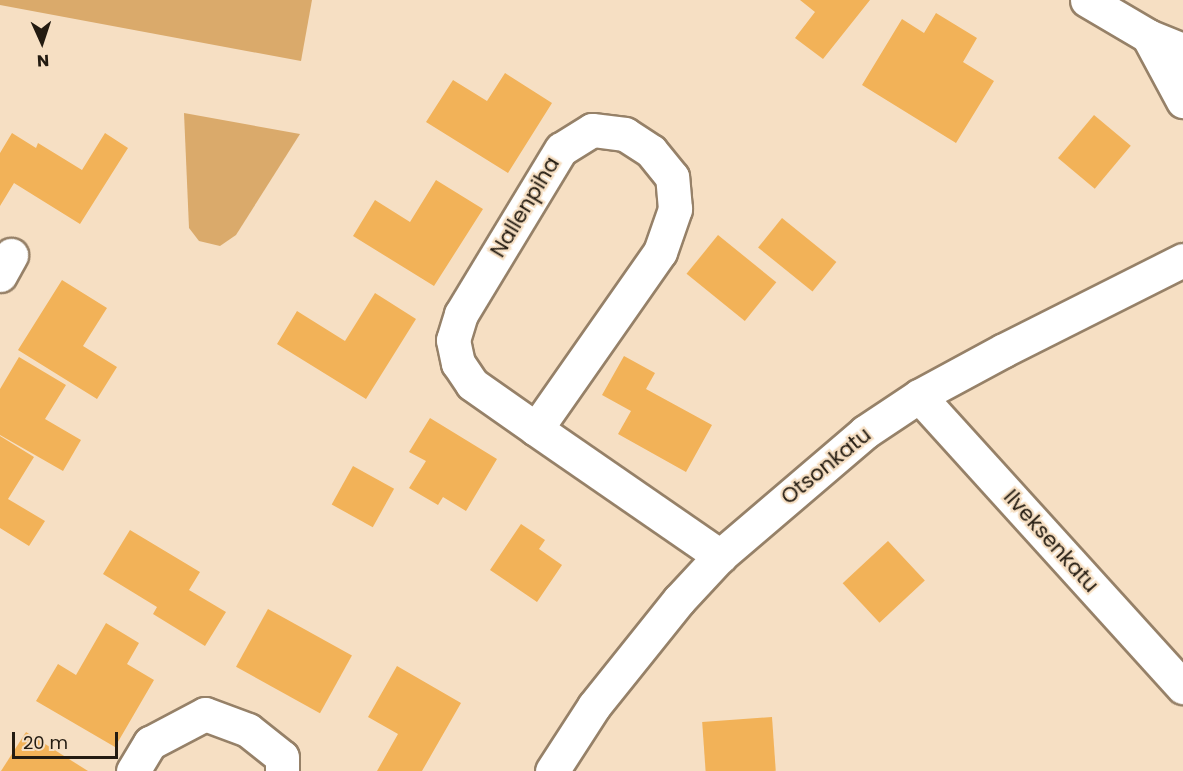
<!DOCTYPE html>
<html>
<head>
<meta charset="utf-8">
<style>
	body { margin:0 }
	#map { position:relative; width:1183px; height:771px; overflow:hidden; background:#f6dfc3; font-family:Poppins,sans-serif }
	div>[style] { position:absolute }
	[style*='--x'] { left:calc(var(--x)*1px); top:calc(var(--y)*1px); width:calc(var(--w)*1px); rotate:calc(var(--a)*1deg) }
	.green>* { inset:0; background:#daaa6b }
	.building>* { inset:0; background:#f2b258; transform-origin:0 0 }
	.roads { filter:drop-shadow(2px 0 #968168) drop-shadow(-2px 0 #968168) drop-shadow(0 2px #968168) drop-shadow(0 -2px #968168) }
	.minor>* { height:33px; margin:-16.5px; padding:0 16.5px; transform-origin:16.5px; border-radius:16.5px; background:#fff }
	span { translate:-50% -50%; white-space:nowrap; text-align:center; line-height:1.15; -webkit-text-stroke:4.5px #f6dfc3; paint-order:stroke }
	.street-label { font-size:21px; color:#231b11 }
	.north { position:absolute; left:12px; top:12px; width:60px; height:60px; -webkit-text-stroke:4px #f6dfc3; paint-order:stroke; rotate:177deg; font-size:16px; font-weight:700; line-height:24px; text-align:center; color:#231b11 }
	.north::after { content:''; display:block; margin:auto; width:21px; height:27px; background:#231b11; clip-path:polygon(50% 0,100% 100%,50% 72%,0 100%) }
	.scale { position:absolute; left:12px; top:732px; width:106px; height:27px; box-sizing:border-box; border:3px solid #231b11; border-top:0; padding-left:8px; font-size:18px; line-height:21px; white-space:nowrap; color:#231b11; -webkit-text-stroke:4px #f6dfc3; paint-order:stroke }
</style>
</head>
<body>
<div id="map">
	<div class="green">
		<div style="clip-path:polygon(0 0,312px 0,301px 61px,0 5px)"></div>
		<div style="clip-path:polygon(184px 113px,300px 134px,236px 235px,220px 246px,199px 241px,189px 228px)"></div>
	</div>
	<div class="building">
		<div style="clip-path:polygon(800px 0,870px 0,823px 59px,795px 38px,815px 12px)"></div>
		<div style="clip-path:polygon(936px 13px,977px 38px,963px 62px,994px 81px,956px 143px,862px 85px,902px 19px,924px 33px)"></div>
		<div style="clip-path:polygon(505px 73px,552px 103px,508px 173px,426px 122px,453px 80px,487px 101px)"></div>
		<div style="left:1094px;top:115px;width:48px;height:56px;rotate:40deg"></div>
		<div style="clip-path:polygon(12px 133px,36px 148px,38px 143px,82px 170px,105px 133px,128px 148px,80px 224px,14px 183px,0 206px,0 153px)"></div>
		<div style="clip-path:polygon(436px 180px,483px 209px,434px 286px,353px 236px,375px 200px,410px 222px)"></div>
		<div style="left:782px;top:218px;width:70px;height:38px;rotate:39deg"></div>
		<div style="left:718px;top:235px;width:75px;height:50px;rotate:39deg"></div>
		<div style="clip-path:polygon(62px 280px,107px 308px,83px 346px,117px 367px,97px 399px,18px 350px)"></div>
		<div style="clip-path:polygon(375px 293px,416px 319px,366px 399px,277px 344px,297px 311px,345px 341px)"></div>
		<div style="clip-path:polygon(624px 356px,655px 373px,646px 389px,712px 425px,686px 472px,618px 434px,631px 411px,602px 395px)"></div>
		<div style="clip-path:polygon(19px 357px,66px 385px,45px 419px,81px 440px,63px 471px,0 435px,0 389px)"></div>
		<div style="clip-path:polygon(430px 418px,497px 459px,466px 511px,443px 497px,438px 505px,409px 488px,426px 461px,409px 452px)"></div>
		<div style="clip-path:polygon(0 436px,34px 457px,8px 499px,45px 521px,29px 546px,0 528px)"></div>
		<div style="left:353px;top:466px;width:47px;height:44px;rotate:29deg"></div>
		<div style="clip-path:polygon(521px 524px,545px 540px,539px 549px,562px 565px,537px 602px,490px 570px)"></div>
		<div style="clip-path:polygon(130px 530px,200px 572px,189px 590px,226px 612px,205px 646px,153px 614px,157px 607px,103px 574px)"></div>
		<div style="left:888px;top:541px;width:54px;height:62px;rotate:47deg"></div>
		<div style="left:268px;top:609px;width:96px;height:66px;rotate:29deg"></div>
		<div style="clip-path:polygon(106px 623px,139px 643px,127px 664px,154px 680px,115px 747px,36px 701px,58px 664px,76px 675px)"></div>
		<div style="clip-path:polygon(397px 666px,461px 703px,422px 771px,377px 771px,398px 734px,368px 717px)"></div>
		<div style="left:772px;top:717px;width:54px;height:70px;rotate:86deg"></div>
		<div style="clip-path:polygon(26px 732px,88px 771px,1px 771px)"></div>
	</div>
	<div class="roads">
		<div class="minor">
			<div style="--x:1087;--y:0;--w:71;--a:30.5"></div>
			<div style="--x:1148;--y:36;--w:38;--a:22"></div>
			<div style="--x:1148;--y:36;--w:74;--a:61.7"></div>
			<div style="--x:0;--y:275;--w:23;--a:-61"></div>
			<div style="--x:919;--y:396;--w:393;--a:47.8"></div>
			<div style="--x:536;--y:429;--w:216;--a:-55"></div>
			<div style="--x:660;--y:252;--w:46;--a:-70.8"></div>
			<div style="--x:675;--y:209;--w:32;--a:-95"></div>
			<div style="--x:672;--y:177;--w:33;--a:-129"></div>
			<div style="--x:651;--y:151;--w:31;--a:-147"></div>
			<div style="--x:625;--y:134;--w:33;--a:-173"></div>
			<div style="--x:592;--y:130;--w:36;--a:148"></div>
			<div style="--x:561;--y:149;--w:193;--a:121.2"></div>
			<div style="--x:461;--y:314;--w:27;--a:107"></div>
			<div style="--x:453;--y:340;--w:24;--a:78"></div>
			<div style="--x:458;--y:363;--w:25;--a:56"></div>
			<div style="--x:472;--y:384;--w:78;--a:35.1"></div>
			<div style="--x:536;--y:429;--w:224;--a:34.6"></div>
			<div style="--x:133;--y:771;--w:33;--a:-59"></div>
			<div style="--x:150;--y:743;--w:62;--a:-27.8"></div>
			<div style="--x:205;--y:714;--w:46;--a:20.4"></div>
			<div style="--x:248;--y:730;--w:43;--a:38.5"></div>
			<div style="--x:282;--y:757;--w:14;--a:90"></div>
			<div style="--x:552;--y:771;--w:77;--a:-57.1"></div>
			<div style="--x:594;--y:706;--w:136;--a:-51.3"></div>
			<div style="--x:679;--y:600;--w:60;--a:-47"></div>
			<div style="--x:720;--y:556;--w:191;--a:-40.5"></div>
			<div style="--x:865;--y:432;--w:65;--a:-33.7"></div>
			<div style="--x:919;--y:396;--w:97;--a:-28.4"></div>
			<div style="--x:1004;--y:350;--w:200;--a:-26.7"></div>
		</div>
	</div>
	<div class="street-label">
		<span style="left:525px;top:207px;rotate:-59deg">Nallenpiha</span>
		<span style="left:826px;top:466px;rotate:-39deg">Otsonkatu</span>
		<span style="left:1051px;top:541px;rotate:48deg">Ilveksenkatu</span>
	</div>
	<div class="north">N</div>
	<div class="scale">20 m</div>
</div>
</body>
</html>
